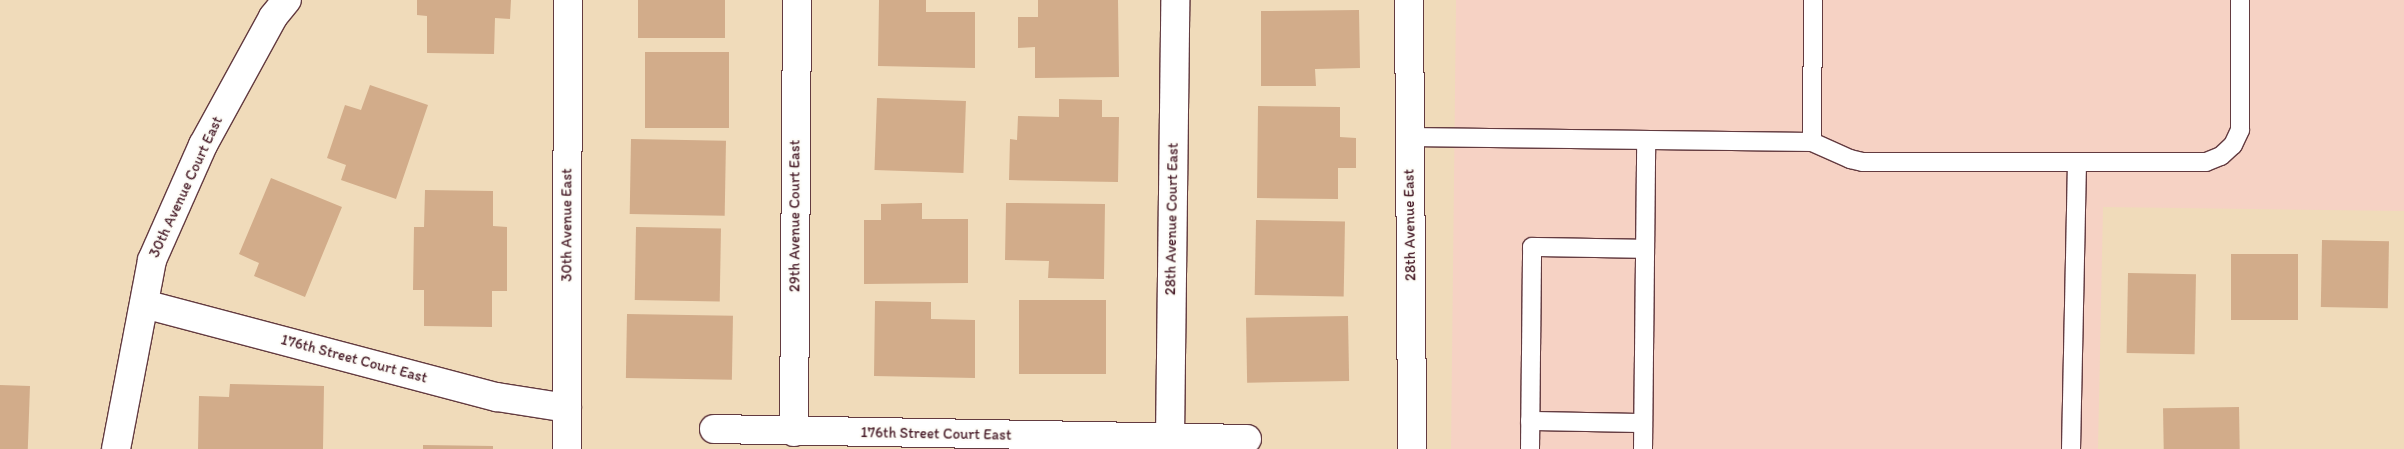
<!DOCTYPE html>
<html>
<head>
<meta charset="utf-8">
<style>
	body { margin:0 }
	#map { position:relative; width:2404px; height:449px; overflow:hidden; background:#f0dbba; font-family:Itim,sans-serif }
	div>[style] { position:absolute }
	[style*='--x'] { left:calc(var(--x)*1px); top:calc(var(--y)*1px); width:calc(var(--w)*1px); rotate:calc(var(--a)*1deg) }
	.built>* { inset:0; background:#f6d2c4 }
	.building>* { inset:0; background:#d2ac8a; transform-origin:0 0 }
	.roads { filter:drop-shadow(1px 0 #633b40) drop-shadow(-1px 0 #633b40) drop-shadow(0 1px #633b40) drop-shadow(0 -1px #633b40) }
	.service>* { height:18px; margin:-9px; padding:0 9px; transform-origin:9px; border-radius:9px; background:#fff }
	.minor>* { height:28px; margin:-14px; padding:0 14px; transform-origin:14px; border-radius:14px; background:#fff }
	span { translate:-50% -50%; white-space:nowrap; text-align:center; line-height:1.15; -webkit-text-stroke:4px #fdfcf7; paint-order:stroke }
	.street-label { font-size:15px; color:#4a1f2b }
</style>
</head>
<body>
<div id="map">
	<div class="built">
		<div style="clip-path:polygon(1456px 0,2404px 0,2404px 211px,2103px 207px,2098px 449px,1451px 449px)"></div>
	</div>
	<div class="building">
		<div style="clip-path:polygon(417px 0,511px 0,510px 19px,495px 18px,494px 54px,427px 53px,427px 16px,417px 15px)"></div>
		<div style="left:638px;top:0;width:87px;height:38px"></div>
		<div style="clip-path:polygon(879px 0,926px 0,926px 12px,975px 12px,975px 68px,878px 66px)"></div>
		<div style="clip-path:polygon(1038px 0,1118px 0,1119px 77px,1035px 78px,1035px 47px,1018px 48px,1018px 17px,1038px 17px)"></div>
		<div style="clip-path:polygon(1359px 10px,1360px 68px,1315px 69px,1316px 86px,1261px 86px,1261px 11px)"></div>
		<div style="left:645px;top:52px;width:84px;height:76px"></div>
		<div style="clip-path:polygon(370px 85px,428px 105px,396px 199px,341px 180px,346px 165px,327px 158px,345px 105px,361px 110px)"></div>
		<div style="left:877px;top:98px;width:89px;height:72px;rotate:2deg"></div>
		<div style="clip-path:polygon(1059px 99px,1102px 100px,1102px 117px,1119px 117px,1118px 182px,1009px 180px,1010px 139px,1017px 140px,1018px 116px,1059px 117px)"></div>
		<div style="clip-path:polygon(1258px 106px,1340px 107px,1340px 137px,1356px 138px,1356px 168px,1338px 168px,1338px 199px,1257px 198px)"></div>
		<div style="left:631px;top:139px;width:95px;height:75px;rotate:1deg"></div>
		<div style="clip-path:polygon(271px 178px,342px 207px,305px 297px,254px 276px,259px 263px,239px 254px)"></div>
		<div style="clip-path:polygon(425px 190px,493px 191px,493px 226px,507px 227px,507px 291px,492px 291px,492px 327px,424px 326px,424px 290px,413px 290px,414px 227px,424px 227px)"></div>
		<div style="clip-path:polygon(922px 203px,922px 219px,968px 219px,968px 283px,864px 284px,864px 220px,881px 220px,881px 204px)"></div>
		<div style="clip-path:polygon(1006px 203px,1105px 204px,1104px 279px,1048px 278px,1049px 261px,1005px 260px)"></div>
		<div style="left:1256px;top:220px;width:89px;height:75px;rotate:1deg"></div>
		<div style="left:636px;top:227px;width:85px;height:73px;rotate:1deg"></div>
		<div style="left:2322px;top:240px;width:67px;height:67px;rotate:1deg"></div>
		<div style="left:2231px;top:254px;width:67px;height:66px"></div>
		<div style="left:2128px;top:273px;width:68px;height:80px;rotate:1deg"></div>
		<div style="left:1019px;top:300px;width:87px;height:74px"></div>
		<div style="clip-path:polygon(875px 301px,931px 302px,931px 319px,975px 320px,975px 378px,874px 376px)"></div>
		<div style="left:627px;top:314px;width:106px;height:64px;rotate:1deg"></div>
		<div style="left:1348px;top:316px;width:65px;height:102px;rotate:89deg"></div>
		<div style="clip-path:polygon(230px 384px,324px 386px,323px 449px,198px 449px,199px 396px,229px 397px)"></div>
		<div style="left:0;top:385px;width:30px;height:64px;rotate:2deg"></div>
		<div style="left:2239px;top:407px;width:42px;height:76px;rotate:89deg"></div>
		<div style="clip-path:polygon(423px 445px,493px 446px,493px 449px,423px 449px)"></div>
	</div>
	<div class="roads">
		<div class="service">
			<div style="--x:1409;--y:137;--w:403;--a:0.7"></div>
			<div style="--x:1812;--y:142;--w:42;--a:24.1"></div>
			<div style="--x:1850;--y:159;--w:13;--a:13"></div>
			<div style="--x:1863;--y:162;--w:343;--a:0"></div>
			<div style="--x:2206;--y:162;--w:16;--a:-22"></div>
			<div style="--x:2221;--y:156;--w:16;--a:-43"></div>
			<div style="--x:2233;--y:145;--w:17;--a:-65"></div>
			<div style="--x:2240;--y:130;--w:130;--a:-90"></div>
			<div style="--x:1812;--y:142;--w:142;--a:-89.6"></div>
			<div style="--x:1530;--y:421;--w:113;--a:1"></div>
			<div style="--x:1530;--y:449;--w:202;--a:-89.4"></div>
			<div style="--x:1532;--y:247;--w:112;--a:1"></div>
			<div style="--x:1643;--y:449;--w:309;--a:-89.4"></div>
			<div style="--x:2071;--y:449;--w:287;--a:-88.8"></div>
		</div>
		<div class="minor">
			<div style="--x:1409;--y:0;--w:449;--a:89.6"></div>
			<div style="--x:144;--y:304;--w:365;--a:14.8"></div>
			<div style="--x:497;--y:397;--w:71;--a:8.9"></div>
			<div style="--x:714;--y:429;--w:533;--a:1.07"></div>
			<div style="--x:794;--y:432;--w:432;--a:-89.6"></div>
			<div style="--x:1170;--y:439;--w:439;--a:-89.3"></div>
			<div style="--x:116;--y:449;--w:192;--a:-79.2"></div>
			<div style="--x:152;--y:260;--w:126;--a:-66.1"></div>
			<div style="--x:203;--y:145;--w:146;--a:-61.3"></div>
			<div style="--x:273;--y:17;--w:22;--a:-51"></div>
			<div style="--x:567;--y:449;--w:449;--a:-89.9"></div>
		</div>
	</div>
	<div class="street-label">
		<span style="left:186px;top:187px;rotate:-65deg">30th Avenue Court East</span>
		<span style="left:795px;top:216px;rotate:-90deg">29th Avenue Court East</span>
		<span style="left:1172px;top:219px;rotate:-89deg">28th Avenue Court East</span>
		<span style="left:567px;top:225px;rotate:-90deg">30th Avenue East</span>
		<span style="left:1410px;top:225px;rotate:-91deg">28th Avenue East</span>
		<span style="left:354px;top:359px;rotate:15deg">176th Street Court East</span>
		<span style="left:936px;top:434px;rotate:1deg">176th Street Court East</span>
	</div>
</div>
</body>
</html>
